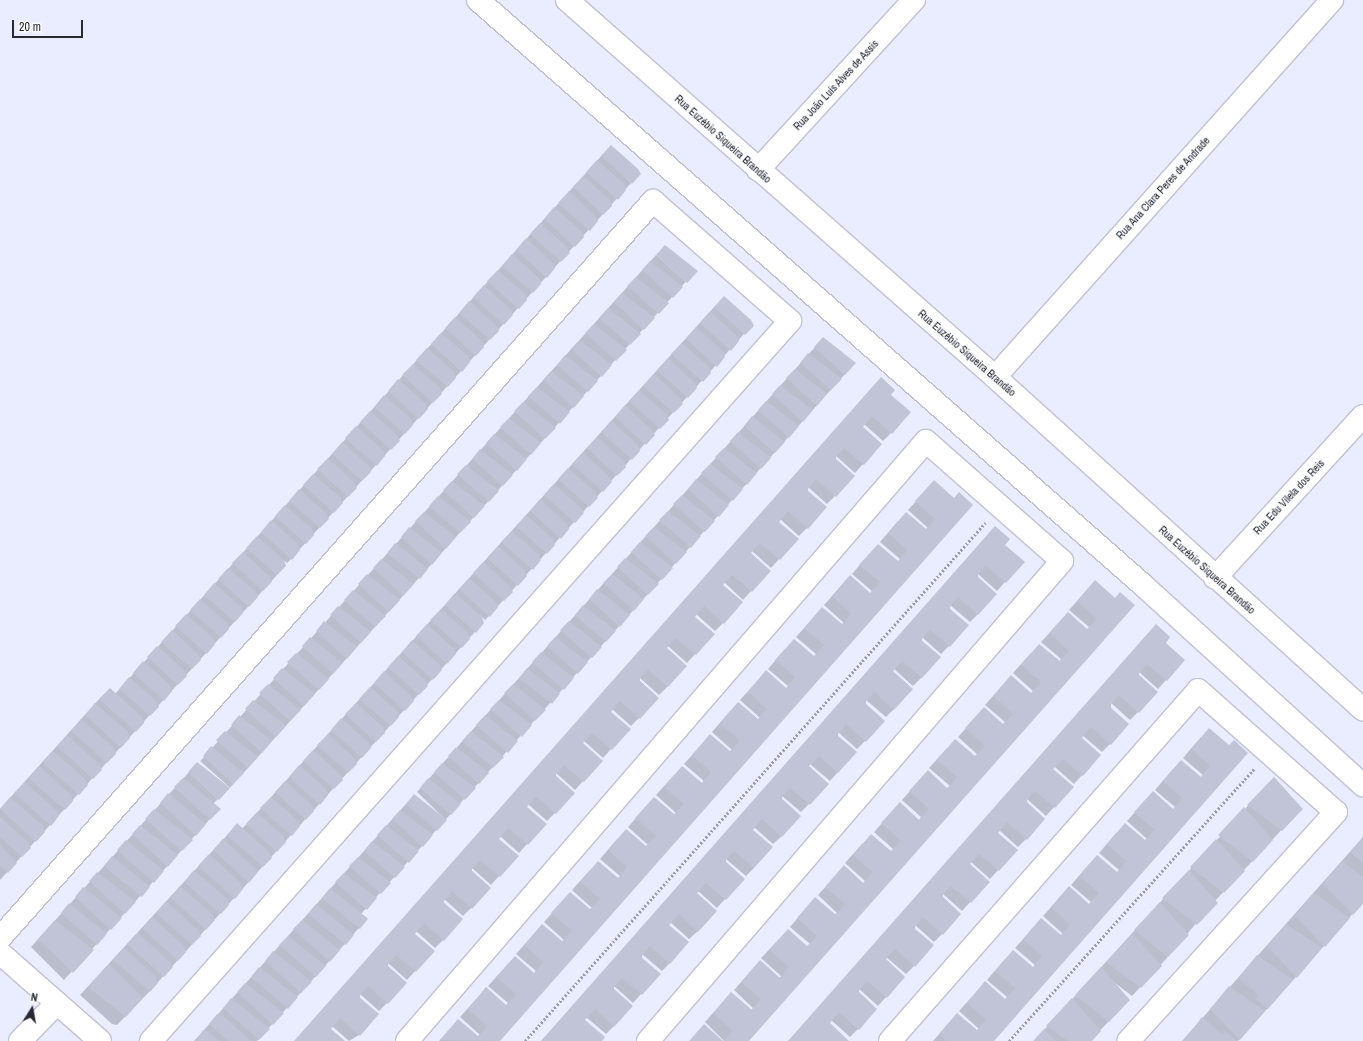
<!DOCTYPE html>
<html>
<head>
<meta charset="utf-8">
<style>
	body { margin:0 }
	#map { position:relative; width:1363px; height:1041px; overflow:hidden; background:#e9edff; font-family:"Archivo Narrow",sans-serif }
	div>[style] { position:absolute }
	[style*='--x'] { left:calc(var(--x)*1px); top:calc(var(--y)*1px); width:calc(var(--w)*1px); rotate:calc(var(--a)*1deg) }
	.shadow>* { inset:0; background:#0003; transform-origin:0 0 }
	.building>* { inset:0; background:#c1c4d6; transform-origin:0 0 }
	.path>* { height:2.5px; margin-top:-1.25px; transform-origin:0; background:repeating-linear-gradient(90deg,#9a9dab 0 2px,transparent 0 4px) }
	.roads { filter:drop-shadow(1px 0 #bfc2d4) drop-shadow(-1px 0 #bfc2d4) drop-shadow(0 1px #bfc2d4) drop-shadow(0 -1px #bfc2d4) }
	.minor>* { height:22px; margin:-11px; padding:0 11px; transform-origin:11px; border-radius:11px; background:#fff }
	.tertiary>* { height:22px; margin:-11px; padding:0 11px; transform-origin:11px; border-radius:11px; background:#fff }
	span { translate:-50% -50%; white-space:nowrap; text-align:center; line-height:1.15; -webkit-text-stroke:3px #fafbff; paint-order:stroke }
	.street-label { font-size:11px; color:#292a31 }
	.north { position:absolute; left:12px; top:989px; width:40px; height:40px; -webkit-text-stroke:3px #fafbff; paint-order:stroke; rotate:11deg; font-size:11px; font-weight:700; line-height:16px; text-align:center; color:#292a31 }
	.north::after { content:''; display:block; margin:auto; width:14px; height:18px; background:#292a31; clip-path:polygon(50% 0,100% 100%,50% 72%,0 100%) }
	.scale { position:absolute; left:12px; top:20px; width:71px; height:18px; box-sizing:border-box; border:2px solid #292a31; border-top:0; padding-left:5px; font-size:12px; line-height:14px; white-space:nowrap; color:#292a31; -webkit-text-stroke:3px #fafbff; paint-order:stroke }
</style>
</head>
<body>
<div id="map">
	<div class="shadow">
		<div style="clip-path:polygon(603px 154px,631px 183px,291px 559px,287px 563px,281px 558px,285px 566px,0 880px,0 809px,101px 697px,115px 694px,126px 682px)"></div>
		<div style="left:656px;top:255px;width:40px;height:681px;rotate:42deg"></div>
		<div style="clip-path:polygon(716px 305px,744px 334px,489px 616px,485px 620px,480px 615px,483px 623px,149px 992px,117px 1025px,112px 1024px,80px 995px,229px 833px,237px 825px,242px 829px,253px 817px)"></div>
		<div style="clip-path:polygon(815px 347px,845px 374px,361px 914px,367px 919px,343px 946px,257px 1041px,194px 1041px,414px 795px,445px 819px,417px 792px)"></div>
		<div style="clip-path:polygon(890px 395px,891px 433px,883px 441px,864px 424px,861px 427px,881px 444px,855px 473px,836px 456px,835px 496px,827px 504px,808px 487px,807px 528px,799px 536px,780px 519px,777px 522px,797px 539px,771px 568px,752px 551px,750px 553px,769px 571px,743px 600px,724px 582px,721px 585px,723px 623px,715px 631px,696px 614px,693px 617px,713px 634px,687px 663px,668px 646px,666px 649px,685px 666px,667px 687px,659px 695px,640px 678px,639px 718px,631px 726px,612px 709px,610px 712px,629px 729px,603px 758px,584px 741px,581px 743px,601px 761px,575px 790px,556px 773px,555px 813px,547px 821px,528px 804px,526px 807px,545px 824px,519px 853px,500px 836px,497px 839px,517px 856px,491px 885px,472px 868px,471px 908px,463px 916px,444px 899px,443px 940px,435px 948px,416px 931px,413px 934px,433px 951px,407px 980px,388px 963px,387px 1003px,379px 1011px,360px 994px,359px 1035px,349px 1041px,332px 1026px,329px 1029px,343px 1041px,295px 1041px)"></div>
		<div style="clip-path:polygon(926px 490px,972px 505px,499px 1041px,439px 1041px,450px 1029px,478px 1037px,480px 1035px,460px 1017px,478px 997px,506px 1006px,508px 1003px,488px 986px,515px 957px,534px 974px,536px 971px,516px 954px,534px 934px,562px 942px,564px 940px,544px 922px,562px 902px,590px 910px,592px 908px,572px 890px,590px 870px,618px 879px,620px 876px,600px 859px,618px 838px,646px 847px,648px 845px,628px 827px,646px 807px,674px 815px,676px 813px,656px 795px,674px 775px,702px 784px,704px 781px,684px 764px,710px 735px,730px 752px,732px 750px,712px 732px,730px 711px,758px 720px,760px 718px,740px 700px,758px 680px,786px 689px,788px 686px,768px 669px,786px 648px,814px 657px,816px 654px,796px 637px,814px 617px,842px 625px,844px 623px,824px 605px,842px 585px,870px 594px,872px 591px,852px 574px,870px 553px,898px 562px,900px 559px,880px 542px,898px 521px,926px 530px,928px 528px,908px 510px)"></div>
		<div style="clip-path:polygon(1004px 545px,1005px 582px,997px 591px,978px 574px,978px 614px,970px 622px,950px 605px,949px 646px,941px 654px,922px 637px,922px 677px,913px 686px,894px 669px,892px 671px,894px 709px,886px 717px,866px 700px,865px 741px,857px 749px,838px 732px,838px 772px,830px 781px,810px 764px,808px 766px,809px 804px,801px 812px,782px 796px,782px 836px,773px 844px,754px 827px,751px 830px,754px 868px,746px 876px,726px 859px,725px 899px,717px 908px,698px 891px,696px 893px,698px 931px,689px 939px,670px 922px,668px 925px,670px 963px,662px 971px,642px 954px,641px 994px,633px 1003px,614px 986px,614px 1026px,606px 1034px,586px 1017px,584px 1020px,600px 1041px,541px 1041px)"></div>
		<div style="clip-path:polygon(1087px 590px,1115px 599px,748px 1041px,724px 1041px,705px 1022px,723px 1002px,751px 1010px,753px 1008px,734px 990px,752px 970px,779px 979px,781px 976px,761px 958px,788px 930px,807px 947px,810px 944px,790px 927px,807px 907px,835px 915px,837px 913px,818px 895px,844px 867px,863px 884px,865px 881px,845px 863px,863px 843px,891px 852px,893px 849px,874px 832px,892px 812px,919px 820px,921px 817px,902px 800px,920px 780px,947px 789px,950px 786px,929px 768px,947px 748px,975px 757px,977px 754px,958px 737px,984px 708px,1003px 725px,1005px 722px,985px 705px,1003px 685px,1031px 694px,1033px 691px,1013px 673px,1031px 653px,1059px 662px,1061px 659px,1041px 642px,1068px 613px,1087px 630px,1089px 627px,1069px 610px)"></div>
		<div style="clip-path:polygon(1164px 643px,1184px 660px,1158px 689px,1139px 672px,1138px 712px,1130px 720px,1111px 703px,1110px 744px,1102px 752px,1082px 735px,1080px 738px,1100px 755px,1074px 784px,1055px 767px,1052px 769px,1072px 787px,1046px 816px,1027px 799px,1026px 839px,1018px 847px,999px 830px,996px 833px,1016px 850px,990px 879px,971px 862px,968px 864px,988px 882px,962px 911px,943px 894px,942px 934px,934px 942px,915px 925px,914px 966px,906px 974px,886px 957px,884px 959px,904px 977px,886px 997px,878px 1006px,859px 989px,858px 1029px,850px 1037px,831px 1020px,828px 1023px,848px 1041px,788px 1041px)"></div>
		<div style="clip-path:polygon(1201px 737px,1229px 746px,992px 1041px,933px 1041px,949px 1023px,977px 1031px,979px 1029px,959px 1011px,977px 991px,1005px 1000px,1007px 997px,987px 980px,1005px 959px,1033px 968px,1035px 965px,1015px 948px,1033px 928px,1061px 936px,1063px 934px,1043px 916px,1061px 896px,1089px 905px,1091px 902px,1071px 885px,1089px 864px,1117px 873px,1119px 870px,1099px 853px,1117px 832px,1145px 841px,1147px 839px,1127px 821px,1145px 801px,1173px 810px,1175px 807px,1155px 790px,1173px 769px,1201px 778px,1203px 775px,1183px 758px)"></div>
		<div style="clip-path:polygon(189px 772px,218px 799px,213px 804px,219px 809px,64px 980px,31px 947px)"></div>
		<div style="clip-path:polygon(1266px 786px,1301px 809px,1215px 901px,1160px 966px,1132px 996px,1111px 980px,1109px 1021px,1090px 1041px,1034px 1041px)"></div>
		<div style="clip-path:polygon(1363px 837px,1363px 902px,1324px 946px,1238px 1041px,1182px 1041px)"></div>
	</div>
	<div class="building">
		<div style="clip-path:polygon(611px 145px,638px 169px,641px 174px,632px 184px,601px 156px)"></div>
		<div style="clip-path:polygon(597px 160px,624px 184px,626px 190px,618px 200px,586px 172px)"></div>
		<div style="clip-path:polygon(583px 176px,610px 200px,612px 206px,603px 215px,573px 187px)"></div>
		<div style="clip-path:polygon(569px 191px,595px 216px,598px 221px,590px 231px,558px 203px)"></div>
		<div style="clip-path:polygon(554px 207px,581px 231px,584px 237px,575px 247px,544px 219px)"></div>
		<div style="clip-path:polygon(540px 223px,567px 247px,570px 253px,561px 262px,530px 234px)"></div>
		<div style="clip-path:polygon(526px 238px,553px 263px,555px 268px,547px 278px,516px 250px)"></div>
		<div style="clip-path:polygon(665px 245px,698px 271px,687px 283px,656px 255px)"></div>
		<div style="clip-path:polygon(512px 254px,539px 278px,541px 284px,533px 293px,502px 266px)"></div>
		<div style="clip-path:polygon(650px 261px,683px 287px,673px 298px,642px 270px)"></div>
		<div style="clip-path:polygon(498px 270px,525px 294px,527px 300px,519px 309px,487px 281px)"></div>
		<div style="clip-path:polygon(636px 277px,669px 303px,659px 314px,627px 286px)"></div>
		<div style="clip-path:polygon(484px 285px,511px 310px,513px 315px,504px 325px,473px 297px)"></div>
		<div style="clip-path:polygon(622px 293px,655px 318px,644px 330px,614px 302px)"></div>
		<div style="clip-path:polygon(724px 296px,751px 320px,754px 326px,745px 335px,714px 307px)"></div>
		<div style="clip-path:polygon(469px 301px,496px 325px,499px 331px,490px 340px,459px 313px)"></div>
		<div style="clip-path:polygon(608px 308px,641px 334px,630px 345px,599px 318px)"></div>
		<div style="clip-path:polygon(710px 311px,737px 336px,739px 341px,731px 351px,700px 323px)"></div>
		<div style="clip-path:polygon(455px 317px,482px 341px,484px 347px,476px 356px,445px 328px)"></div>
		<div style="clip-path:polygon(594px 324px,627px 350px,616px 361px,585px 333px)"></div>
		<div style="clip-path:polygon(696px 327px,723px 351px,725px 357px,717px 367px,686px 339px)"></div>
		<div style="clip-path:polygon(441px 333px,468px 356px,470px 362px,462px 372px,431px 344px)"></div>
		<div style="clip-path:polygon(823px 337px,856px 363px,845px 375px,814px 347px)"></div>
		<div style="clip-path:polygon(580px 340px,612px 365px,602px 377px,571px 349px)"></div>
		<div style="clip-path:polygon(682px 343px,709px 367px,711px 373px,703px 382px,671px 354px)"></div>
		<div style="clip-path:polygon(427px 348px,454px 372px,456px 378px,448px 387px,416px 360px)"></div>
		<div style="clip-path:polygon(808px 353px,842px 379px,831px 390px,800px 363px)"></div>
		<div style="clip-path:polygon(565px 355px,598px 381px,588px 392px,557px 365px)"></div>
		<div style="clip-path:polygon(668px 358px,695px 383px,697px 388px,688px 398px,657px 370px)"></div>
		<div style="clip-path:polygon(413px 364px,440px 388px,442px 394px,433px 403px,402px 375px)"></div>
		<div style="clip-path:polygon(795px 369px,827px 394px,817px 406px,786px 378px)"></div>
		<div style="clip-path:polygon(551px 371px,584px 396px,574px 408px,543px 380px)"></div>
		<div style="clip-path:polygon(654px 374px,680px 398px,683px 404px,674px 413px,643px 386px)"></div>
		<div style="clip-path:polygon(881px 377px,895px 390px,891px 395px,911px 412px,892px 434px,872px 416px,863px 427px,882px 444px,864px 465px,844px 448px,835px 458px,855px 476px,836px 497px,816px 479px,811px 485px,807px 490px,827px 507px,808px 529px,788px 511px,779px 522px,799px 539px,780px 560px,760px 543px,755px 548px,751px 553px,771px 571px,752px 592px,732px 575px,723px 585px,743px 602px,724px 624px,704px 606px,695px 617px,715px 634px,696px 655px,676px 638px,671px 643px,667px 648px,687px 666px,668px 687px,648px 670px,639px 680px,659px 698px,640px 719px,620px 701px,615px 706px,611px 712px,631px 729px,612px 750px,592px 733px,583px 743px,603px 761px,584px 782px,564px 765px,560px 770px,555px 775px,575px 793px,556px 814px,536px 796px,527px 807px,547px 824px,528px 845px,508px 828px,499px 839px,519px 856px,500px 877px,480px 860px,471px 870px,491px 888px,472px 909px,452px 891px,447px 897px,443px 902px,463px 919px,444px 941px,424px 923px,415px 934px,435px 951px,416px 972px,396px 955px,387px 965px,407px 983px,388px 1004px,368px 986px,363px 992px,359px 997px,379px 1014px,360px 1036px,340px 1018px,331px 1029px,345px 1041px,294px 1041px)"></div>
		<div style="clip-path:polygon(398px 379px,425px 403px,428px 409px,419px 419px,388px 391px)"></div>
		<div style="clip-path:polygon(780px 385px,813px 410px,803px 422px,772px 394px)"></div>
		<div style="clip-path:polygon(537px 387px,570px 412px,560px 424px,528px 396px)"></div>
		<div style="clip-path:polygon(639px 390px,666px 414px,669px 420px,660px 429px,629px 401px)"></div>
		<div style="clip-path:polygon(384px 395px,411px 419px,413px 425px,405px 434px,374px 407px)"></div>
		<div style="clip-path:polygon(766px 401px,799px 426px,789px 438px,758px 410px)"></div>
		<div style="clip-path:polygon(523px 402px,556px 428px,545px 439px,514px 411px)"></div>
		<div style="clip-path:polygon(625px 405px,652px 430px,655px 435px,646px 445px,615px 417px)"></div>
		<div style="clip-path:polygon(370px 411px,397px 435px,400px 441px,391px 450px,360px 422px)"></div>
		<div style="clip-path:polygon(752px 416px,785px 442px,775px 453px,744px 426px)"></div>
		<div style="clip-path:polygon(509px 418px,541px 443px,531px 455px,500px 427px)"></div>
		<div style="clip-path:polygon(611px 421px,638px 445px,640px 451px,632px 460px,601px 432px)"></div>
		<div style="clip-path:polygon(356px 426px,383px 450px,385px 456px,377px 466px,345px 438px)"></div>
		<div style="clip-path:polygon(738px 432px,771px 458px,761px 469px,730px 441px)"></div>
		<div style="clip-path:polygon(494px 434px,527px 459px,517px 471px,486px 443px)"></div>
		<div style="clip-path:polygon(597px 437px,624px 461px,626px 467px,617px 476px,587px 448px)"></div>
		<div style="clip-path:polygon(342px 442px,369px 466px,371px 472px,362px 481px,332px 454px)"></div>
		<div style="clip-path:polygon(724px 448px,757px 473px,747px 485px,715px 457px)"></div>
		<div style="clip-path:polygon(480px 449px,513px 475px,503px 486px,472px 459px)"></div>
		<div style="clip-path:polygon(583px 452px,609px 477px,612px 482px,603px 492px,572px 464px)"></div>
		<div style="clip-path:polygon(328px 458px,354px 482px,357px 488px,348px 497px,317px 469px)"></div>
		<div style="clip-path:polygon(710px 464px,743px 489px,733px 501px,701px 473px)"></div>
		<div style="clip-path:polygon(466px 465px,499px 491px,489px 502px,457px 474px)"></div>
		<div style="clip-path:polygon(568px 468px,595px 492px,598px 498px,589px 507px,558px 479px)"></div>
		<div style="clip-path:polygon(313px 474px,340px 497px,343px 503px,334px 513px,303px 485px)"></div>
		<div style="clip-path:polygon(696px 479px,729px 505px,719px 517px,688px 489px)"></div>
		<div style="clip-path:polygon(934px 480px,954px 498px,959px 492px,973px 505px,500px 1041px,440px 1040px,458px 1019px,478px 1036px,483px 1031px,487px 1026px,468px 1009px,486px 987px,506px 1005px,516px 994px,496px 977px,515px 956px,534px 973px,543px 962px,524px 945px,542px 924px,562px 941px,572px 931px,551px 913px,570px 892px,590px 909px,600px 899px,580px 882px,598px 861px,618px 878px,627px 867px,608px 850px,626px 829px,646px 846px,656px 836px,635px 818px,654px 797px,674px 814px,684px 804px,664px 787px,682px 766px,702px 783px,707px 777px,711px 772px,692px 755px,710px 734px,730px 751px,740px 741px,720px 723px,738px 702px,758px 719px,767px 709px,748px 692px,766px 670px,786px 688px,795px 677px,775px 660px,794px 639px,814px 656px,819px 651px,824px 645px,804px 628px,822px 607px,842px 624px,851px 614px,832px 596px,850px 575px,870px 593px,880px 582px,859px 565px,878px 544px,898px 561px,903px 556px,907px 550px,888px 533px,906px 512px,926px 529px,935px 519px,915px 501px)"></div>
		<div style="clip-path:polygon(452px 481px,485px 506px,474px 518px,443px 490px)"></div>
		<div style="clip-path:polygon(554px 484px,581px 508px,584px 513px,575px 523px,544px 495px)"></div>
		<div style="clip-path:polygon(299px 489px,326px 513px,329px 519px,320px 528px,289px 501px)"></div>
		<div style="clip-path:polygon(682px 495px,715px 521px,705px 532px,673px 504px)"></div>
		<div style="clip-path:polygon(438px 496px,471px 522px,460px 533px,429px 506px)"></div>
		<div style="clip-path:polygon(540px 499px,567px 524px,569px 529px,561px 539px,530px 511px)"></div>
		<div style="clip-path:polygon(285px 505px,312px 529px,314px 535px,306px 544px,275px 516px)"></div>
		<div style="clip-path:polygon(668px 511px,701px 536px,691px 548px,659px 520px)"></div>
		<div style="clip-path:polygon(424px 512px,456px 537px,446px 549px,415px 521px)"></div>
		<div style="clip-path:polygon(526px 515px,553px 539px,555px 545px,547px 554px,516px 526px)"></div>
		<div style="clip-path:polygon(271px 520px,298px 544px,300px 550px,292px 560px,261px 532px)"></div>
		<div style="clip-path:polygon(995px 526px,1010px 539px,1005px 545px,1025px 562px,1006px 583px,986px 566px,977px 576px,997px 594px,978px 615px,958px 597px,949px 608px,969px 625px,950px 647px,930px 629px,926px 634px,921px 640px,941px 657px,922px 678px,902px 661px,893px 671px,913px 689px,894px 710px,874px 692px,865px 703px,885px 721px,866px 742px,846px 724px,842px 729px,837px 735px,857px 752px,838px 773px,819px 756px,809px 766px,829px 784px,810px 805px,790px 788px,781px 798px,801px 816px,782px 837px,762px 819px,753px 830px,773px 847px,754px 868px,734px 851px,725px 861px,745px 879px,726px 900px,706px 883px,702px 888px,697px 893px,717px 911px,698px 932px,679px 914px,669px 925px,689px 942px,670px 964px,650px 946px,641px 957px,661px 974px,642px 995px,622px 978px,613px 988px,633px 1006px,614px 1027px,595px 1009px,585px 1020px,605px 1037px,602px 1041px,541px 1041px)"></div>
		<div style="clip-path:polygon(409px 527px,442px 553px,432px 565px,401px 537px)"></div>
		<div style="clip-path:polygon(654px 527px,687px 552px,676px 564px,645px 536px)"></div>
		<div style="clip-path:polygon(512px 531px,539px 555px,541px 560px,533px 570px,501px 542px)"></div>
		<div style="clip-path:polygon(257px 536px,284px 560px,286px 566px,277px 575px,246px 548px)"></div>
		<div style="clip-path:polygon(640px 542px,673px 568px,662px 580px,631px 552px)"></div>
		<div style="left:395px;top:543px;width:42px;height:13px;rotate:38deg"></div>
		<div style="clip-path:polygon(498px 546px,524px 570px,527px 576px,518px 586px,487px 558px)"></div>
		<div style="clip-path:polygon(243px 552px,269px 576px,272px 582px,263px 591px,232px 563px)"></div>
		<div style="clip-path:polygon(625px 558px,659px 584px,648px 595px,617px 567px)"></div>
		<div style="clip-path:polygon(381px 559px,414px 584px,403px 596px,373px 568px)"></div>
		<div style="clip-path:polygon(483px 562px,510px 586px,513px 592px,504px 601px,473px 573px)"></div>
		<div style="clip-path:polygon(228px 568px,255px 591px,258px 597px,249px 607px,218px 579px)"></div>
		<div style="clip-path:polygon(367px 574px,400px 600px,389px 612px,358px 584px)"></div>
		<div style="clip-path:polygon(612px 574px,644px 599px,634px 611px,603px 583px)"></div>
		<div style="clip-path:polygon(469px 578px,496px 602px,498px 607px,490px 617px,459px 589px)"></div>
		<div style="clip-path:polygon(1095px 580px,1115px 598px,1120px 592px,1135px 605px,749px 1041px,724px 1041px,733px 1031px,713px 1013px,731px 992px,752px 1010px,761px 999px,741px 982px,760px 960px,780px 978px,784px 973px,789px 967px,769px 950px,788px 929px,807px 946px,817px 936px,797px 918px,815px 897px,836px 915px,845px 904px,825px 887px,844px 865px,863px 883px,868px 878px,873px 872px,853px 855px,871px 834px,891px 851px,901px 841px,881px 823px,900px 802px,919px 820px,924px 814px,929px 809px,909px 791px,928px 770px,947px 788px,952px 783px,957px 777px,937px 760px,955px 739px,975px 756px,985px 746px,965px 728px,984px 707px,1003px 724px,1013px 714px,993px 696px,1011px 675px,1031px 693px,1041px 682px,1021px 665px,1039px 644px,1060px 661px,1069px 651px,1049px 633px,1068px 612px,1087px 629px,1097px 619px,1077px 601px)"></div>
		<div style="clip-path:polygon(214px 583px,241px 607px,243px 613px,235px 622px,204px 595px)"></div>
		<div style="clip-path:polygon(597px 589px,630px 615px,620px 627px,589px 599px)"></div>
		<div style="clip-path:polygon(353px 590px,386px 616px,375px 627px,344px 600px)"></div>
		<div style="clip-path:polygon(455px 593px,482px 617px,484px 623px,476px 633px,445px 605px)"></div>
		<div style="clip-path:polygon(200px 599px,227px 623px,229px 629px,221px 638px,190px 610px)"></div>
		<div style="clip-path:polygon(583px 605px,616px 631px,606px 642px,575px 615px)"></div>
		<div style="clip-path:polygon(338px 606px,371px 632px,361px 643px,330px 615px)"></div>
		<div style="clip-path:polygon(441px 609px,468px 633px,470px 639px,462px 648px,430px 620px)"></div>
		<div style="clip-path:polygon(186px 614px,213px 638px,215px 644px,207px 654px,175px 626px)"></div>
		<div style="clip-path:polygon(324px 621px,357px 647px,347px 659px,316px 631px)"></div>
		<div style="clip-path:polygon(569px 621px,602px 647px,592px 658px,560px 630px)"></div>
		<div style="clip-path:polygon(427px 624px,454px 649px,456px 654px,447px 664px,416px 636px)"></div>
		<div style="clip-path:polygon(1156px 624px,1170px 637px,1166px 643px,1185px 660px,1167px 681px,1147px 664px,1138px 674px,1158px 692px,1139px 713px,1119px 695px,1109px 706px,1129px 724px,1111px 745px,1091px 727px,1086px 732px,1082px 738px,1101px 755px,1083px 776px,1063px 759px,1053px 769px,1074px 787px,1055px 808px,1035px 791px,1030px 796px,1026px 801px,1045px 819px,1027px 840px,1007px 822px,998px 833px,1018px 850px,999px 871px,979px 854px,970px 864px,990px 882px,971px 903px,951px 886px,942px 896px,961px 914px,943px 935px,923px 917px,918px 923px,914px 928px,934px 945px,915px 967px,895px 949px,886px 959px,905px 977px,887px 998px,867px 981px,858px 991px,877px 1009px,859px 1030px,839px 1012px,830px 1023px,849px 1041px,788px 1041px)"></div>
		<div style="clip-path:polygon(172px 630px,198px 654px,201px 660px,192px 669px,161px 642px)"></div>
		<div style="clip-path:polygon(310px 637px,343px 663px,333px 674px,302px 646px)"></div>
		<div style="clip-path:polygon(555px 637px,588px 662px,578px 674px,547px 646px)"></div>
		<div style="clip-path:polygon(412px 640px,439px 664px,442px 670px,433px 680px,402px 652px)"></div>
		<div style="clip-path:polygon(157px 646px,184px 670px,187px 676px,178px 685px,147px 657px)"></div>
		<div style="clip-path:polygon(541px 652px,574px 678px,564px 690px,532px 662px)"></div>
		<div style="clip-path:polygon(296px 653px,329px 679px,319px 690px,287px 662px)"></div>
		<div style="clip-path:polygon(398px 656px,425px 680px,428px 686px,419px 695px,388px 667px)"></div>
		<div style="clip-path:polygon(143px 661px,170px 685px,172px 691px,164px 701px,133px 673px)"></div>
		<div style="clip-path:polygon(282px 668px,315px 694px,304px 706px,273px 678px)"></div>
		<div style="left:527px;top:668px;width:42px;height:13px;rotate:38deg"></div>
		<div style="clip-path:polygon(384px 671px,411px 696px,414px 701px,405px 711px,374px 683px)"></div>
		<div style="clip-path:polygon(129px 677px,156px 701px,159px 707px,150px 716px,119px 689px)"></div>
		<div style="clip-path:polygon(268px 684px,301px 710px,290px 721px,259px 693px)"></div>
		<div style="clip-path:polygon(513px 684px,546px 710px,535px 721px,504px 693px)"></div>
		<div style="clip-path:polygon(370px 687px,397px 711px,399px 717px,391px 726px,359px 699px)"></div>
		<div style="clip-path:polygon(110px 688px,142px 717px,144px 723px,136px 732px,99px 699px)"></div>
		<div style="clip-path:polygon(253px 700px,286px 726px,276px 737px,245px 709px)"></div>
		<div style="clip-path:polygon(499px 700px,532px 725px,522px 737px,490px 709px)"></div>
		<div style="clip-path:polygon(95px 703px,128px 732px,130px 738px,121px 748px,85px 715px)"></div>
		<div style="clip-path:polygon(356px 703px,383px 727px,385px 733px,376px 742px,345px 714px)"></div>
		<div style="clip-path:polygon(239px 715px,272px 741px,262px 753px,231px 725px)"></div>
		<div style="clip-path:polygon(485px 715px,518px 741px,508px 753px,476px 725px)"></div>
		<div style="clip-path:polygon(341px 718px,369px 743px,371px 748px,362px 758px,331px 730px)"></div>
		<div style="clip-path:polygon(81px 719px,114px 748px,116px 754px,107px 763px,71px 731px)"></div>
		<div style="clip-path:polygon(1209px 728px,1229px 745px,1234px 740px,1248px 753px,994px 1041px,946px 1041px,939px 1034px,957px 1013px,977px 1030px,986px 1020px,967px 1003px,985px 981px,1005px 999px,1015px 988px,995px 971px,1013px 950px,1033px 967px,1042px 956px,1023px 939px,1041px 918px,1061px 935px,1070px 925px,1051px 907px,1069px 886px,1089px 904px,1099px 893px,1079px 876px,1097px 855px,1117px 872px,1122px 867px,1126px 861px,1107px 844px,1125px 823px,1145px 840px,1155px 830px,1134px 812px,1153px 791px,1173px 809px,1182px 798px,1163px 781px,1181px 760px,1201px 777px,1210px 766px,1191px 749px)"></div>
		<div style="clip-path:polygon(225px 731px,258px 757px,248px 768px,216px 740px)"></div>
		<div style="clip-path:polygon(471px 731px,504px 757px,493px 768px,462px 741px)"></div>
		<div style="clip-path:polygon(328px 734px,354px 758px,357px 764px,348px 773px,317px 745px)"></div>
		<div style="clip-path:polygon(67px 735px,99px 764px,102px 770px,93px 779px,57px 746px)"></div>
		<div style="clip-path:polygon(211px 746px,244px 773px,233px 784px,203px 756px)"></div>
		<div style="clip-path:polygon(456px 747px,489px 773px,479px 784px,448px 756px)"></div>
		<div style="clip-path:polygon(313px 750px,340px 774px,343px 780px,334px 789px,303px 761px)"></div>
		<div style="clip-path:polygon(53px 751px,85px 779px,88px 785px,79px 795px,42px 762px)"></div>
		<div style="clip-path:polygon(197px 762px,230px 788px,219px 800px,188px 772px)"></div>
		<div style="clip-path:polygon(442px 763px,476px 788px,465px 800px,434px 772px)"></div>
		<div style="clip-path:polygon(299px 765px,326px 789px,328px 795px,320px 805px,289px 777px)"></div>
		<div style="clip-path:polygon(39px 766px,71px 795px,73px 801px,65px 810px,28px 778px)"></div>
		<div style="clip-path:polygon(1274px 777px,1303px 809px,1282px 831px,1247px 805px)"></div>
		<div style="clip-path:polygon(183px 778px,221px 809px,210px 820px,174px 787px)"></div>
		<div style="clip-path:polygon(428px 778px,461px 804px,451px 815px,420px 788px)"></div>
		<div style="clip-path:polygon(285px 781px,312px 805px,314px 811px,306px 820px,275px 792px)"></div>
		<div style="clip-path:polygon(25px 782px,57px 811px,59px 816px,51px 826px,14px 793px)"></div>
		<div style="clip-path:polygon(168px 793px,206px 824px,196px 836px,160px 803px)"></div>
		<div style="clip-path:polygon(414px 794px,447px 820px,437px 831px,406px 804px)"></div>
		<div style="clip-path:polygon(10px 797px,43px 826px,45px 832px,36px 842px,0 809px)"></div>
		<div style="clip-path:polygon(271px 797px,298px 821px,300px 826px,292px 836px,260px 808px)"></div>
		<div style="clip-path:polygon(1244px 807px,1273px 840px,1253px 862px,1218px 835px)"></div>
		<div style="clip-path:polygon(154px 809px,193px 840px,182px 851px,145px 819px)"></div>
		<div style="clip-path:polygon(400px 810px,433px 835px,423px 847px,392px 819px)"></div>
		<div style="clip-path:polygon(257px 812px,283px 836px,286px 842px,277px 852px,246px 824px)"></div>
		<div style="clip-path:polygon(0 817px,28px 842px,31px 848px,22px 857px,0 837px)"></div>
		<div style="clip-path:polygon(237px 823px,269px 852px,272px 858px,263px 867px,227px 835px)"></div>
		<div style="clip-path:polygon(140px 825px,178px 855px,168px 867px,132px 834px)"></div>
		<div style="clip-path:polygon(386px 825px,419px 851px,409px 863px,377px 835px)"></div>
		<div style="clip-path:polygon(1363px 837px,1363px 863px,1350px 852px)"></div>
		<div style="clip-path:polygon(223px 839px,255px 868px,257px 873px,249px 883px,213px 850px)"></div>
		<div style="clip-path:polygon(1216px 839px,1245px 871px,1224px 893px,1190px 867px)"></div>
		<div style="clip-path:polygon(126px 840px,164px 871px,154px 883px,117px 850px)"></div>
		<div style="clip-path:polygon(372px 841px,405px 867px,395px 878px,364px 851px)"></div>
		<div style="clip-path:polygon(0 845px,17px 863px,8px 873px,0 865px)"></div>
		<div style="clip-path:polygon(209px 854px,241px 883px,243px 889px,235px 899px,198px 866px)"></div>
		<div style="left:112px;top:856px;width:49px;height:13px;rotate:39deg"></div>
		<div style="clip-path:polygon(358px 857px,391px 883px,381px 894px,349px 866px)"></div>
		<div style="clip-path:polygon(1342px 861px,1363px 877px,1363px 904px,1353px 915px,1323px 884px)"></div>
		<div style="clip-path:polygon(194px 870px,227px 899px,229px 905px,221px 914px,184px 882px)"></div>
		<div style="clip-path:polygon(1189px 870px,1218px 903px,1197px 925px,1162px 898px)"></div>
		<div style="clip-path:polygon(97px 872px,136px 902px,125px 914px,89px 881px)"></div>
		<div style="clip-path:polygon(344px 873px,377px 898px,367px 910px,335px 882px)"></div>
		<div style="clip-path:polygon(180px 886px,213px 915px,215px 920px,206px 930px,170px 897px)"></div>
		<div style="clip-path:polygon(83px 887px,122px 918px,111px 930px,75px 897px)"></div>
		<div style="left:330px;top:888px;width:49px;height:13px;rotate:39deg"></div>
		<div style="clip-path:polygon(1314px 893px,1350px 918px,1325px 947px,1295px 916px)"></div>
		<div style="clip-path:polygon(166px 901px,198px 930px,201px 936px,192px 945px,156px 913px)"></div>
		<div style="clip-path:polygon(1160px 902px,1189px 935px,1168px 957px,1134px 930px)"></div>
		<div style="clip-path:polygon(69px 903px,107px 934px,97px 945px,61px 913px)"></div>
		<div style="left:316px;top:904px;width:49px;height:13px;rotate:39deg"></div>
		<div style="clip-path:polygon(152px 917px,184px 946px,186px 952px,178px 961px,142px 928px)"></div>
		<div style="clip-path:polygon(55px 920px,94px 950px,73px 973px,38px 939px)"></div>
		<div style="clip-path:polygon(302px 920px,340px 950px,330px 962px,293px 929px)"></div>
		<div style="clip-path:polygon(1286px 924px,1322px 948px,1297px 978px,1267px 946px)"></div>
		<div style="clip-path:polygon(138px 933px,170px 962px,173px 967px,164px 977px,127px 944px)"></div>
		<div style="clip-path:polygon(1133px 934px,1162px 966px,1141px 988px,1106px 962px)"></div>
		<div style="clip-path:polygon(288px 936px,326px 966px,316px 977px,279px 945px)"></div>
		<div style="clip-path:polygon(124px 948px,156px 977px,158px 983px,150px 992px,113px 960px)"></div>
		<div style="clip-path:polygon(273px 951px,312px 982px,301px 993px,265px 961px)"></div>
		<div style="clip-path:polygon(1257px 955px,1293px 980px,1268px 1009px,1255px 999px,1258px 995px,1238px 978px)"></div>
		<div style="clip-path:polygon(109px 964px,143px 998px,126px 1017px,88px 987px)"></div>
		<div style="clip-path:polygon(259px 967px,298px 997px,288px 1009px,251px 977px)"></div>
		<div style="clip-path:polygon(1101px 967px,1130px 1000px,1109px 1022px,1075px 995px)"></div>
		<div style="clip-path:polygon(245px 983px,284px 1013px,273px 1025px,237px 992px)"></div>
		<div style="clip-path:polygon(1229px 986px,1265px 1011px,1240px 1040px,1210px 1009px)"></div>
		<div style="clip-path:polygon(231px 998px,270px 1029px,259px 1040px,223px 1008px)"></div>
		<div style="clip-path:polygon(1072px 998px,1101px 1031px,1092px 1041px,1068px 1041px,1046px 1026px)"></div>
		<div style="clip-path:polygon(217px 1014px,223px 1016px,251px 1041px,228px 1041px,209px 1024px)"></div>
		<div style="clip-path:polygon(1202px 1017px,1222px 1034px,1225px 1031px,1237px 1041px,1184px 1041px)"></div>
		<div style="clip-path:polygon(704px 1024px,723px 1041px,689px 1041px)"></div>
		<div style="clip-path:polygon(1044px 1029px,1056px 1041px,1033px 1041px)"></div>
		<div style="clip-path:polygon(203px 1030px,209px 1032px,219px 1041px,196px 1041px)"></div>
	</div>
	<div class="path">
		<div style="--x:525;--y:1041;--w:693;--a:-48.39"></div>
		<div style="--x:1009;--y:1041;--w:366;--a:-48"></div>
	</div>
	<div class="roads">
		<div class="minor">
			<div style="--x:567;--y:0;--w:570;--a:41.37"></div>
			<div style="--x:995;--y:377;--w:496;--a:42.1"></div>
			<div style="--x:758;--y:170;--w:231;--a:-47.5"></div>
			<div style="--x:995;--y:377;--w:506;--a:-48.21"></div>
			<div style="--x:1215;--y:578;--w:219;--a:-47.6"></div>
			<div style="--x:0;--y:938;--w:985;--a:-48.46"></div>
			<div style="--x:653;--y:201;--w:182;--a:41.2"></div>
			<div style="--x:790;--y:321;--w:963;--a:131.59"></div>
			<div style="--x:0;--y:953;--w:133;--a:41.3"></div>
			<div style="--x:20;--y:1041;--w:53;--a:-45.8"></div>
			<div style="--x:407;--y:1041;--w:793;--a:-49.14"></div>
			<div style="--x:926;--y:441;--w:181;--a:41.4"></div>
			<div style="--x:1062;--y:561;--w:634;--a:130.78"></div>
			<div style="--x:890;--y:1041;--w:467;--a:-48.7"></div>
			<div style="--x:1198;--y:690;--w:184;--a:41.5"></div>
			<div style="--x:1336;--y:812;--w:309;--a:132.2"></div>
		</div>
		<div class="tertiary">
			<div style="--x:478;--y:0;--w:887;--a:41.34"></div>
			<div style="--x:1144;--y:586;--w:296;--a:42.3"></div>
		</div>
	</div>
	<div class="street-label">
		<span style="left:836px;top:85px;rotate:-47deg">Rua João Luís Alves de Assis</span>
		<span style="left:723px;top:139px;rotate:42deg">Rua Euzébio Siqueira Brandão</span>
		<span style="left:1163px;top:188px;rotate:-48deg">Rua Ana Clara Peres de Andrade</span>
		<span style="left:967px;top:353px;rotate:41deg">Rua Euzébio Siqueira Brandão</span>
		<span style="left:1289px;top:497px;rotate:-47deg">Rua Edu Vilela dos Reis</span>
		<span style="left:1207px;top:570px;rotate:42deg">Rua Euzébio Siqueira Brandão</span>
	</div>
	<div class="north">N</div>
	<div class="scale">20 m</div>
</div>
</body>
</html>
